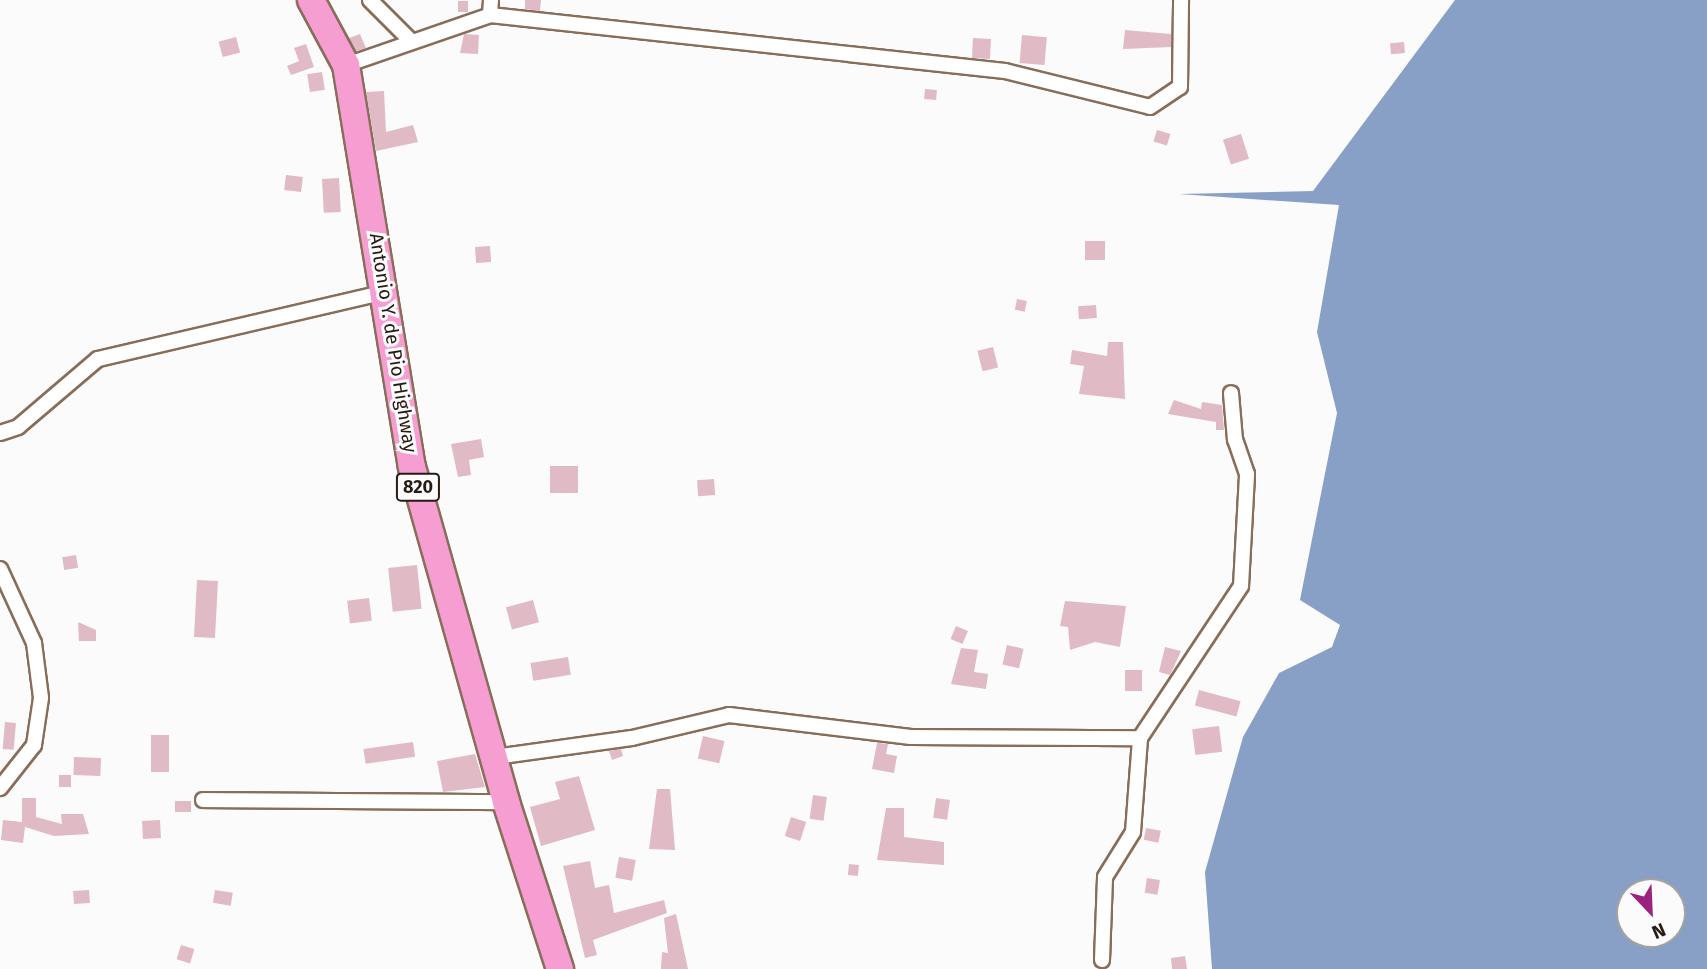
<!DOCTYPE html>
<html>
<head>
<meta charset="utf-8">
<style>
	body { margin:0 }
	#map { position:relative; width:1707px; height:969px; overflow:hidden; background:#fbfbfb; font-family:"Fira Sans",sans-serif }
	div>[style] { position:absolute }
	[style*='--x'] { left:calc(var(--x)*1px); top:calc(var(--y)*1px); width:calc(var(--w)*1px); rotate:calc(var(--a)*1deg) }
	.water>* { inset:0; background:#889fc6 }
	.building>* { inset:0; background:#e0bac5; transform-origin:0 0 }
	.roads { filter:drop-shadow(2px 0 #886d59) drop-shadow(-2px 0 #886d59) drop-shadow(0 2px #886d59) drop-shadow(0 -2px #886d59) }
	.street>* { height:14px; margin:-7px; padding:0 7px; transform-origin:7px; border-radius:7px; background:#fff }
	.highway>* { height:26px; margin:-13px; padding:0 13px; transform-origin:13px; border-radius:13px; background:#f69ed1 }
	span { translate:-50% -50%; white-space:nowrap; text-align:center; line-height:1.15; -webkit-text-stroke:6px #fbfbfb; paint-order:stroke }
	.shield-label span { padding:2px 5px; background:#fbfbfb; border:2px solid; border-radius:5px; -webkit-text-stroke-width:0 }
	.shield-label { font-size:18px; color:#271c14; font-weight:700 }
	.street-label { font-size:19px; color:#271c14 }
	.north { position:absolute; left:1616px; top:878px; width:70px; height:70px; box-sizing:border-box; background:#fbfbfb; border:2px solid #a6a29f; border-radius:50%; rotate:157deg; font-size:19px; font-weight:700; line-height:28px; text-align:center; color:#271c14 }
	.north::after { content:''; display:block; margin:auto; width:24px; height:32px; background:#99237e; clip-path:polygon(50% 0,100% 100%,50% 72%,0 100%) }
</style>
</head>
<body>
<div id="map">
	<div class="water">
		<div style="clip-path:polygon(evenodd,1455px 0,1707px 0,1707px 969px,1212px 969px,1205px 872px,1243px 737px,1279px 673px,1332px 647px,1340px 625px,1300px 600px,1337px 413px,1317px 332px,1339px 205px,1179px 194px,1313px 191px,1455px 0,1630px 892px,1672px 892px,1672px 934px,1630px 934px,1630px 892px)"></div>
	</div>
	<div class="building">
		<div style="clip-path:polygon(525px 0,541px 0,540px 11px,525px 9px)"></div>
		<div style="left:468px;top:1px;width:11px;height:10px;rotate:90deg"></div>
		<div style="clip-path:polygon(1125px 30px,1171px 34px,1171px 47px,1123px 49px)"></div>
		<div style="clip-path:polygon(360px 34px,366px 48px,356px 51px,349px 38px)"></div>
		<div style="clip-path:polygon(464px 34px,479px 35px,478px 54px,460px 53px)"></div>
		<div style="left:1022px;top:35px;width:25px;height:28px;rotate:5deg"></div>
		<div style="left:236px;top:37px;width:16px;height:18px;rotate:75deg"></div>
		<div style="left:973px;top:38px;width:18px;height:20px;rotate:3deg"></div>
		<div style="left:1404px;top:42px;width:11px;height:14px;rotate:85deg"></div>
		<div style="clip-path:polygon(306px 44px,314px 67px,291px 75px,287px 66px,299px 61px,294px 48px)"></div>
		<div style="left:322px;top:72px;width:18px;height:15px;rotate:81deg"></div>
		<div style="left:925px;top:89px;width:12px;height:10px;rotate:5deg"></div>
		<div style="clip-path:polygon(384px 91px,386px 132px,413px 125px,418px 142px,376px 151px,366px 92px)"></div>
		<div style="left:1157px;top:130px;width:14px;height:12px;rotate:17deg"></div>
		<div style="left:1241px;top:134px;width:26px;height:19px;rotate:72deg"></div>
		<div style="left:286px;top:175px;width:17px;height:15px;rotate:7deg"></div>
		<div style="left:339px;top:178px;width:34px;height:17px;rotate:87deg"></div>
		<div style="left:1085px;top:241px;width:20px;height:19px"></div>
		<div style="left:490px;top:246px;width:16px;height:15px;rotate:86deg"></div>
		<div style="left:1017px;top:299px;width:10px;height:11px;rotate:11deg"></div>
		<div style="left:1096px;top:305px;width:13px;height:18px;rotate:86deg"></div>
		<div style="clip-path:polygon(1108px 342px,1123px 342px,1125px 399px,1079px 394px,1084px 366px,1070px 364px,1072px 350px,1107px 356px)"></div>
		<div style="left:993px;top:347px;width:21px;height:16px;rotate:76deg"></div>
		<div style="clip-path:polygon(1174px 400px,1201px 409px,1202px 402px,1222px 405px,1224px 430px,1216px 430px,1216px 422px,1168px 414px)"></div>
		<div style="clip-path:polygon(481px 439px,484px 457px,469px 460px,471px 475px,458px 477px,451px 444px)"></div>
		<div style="left:550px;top:466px;width:28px;height:27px"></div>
		<div style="left:714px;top:479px;width:16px;height:17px;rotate:86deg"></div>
		<div style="left:76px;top:555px;width:13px;height:14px;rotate:81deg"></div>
		<div style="left:417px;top:565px;width:44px;height:29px;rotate:84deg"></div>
		<div style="left:197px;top:580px;width:21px;height:57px;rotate:3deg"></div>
		<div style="left:369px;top:598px;width:23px;height:22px;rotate:83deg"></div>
		<div style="left:533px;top:600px;width:23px;height:28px;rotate:75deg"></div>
		<div style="clip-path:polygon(1065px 601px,1126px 606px,1120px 647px,1095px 642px,1070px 650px,1068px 627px,1060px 626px)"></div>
		<div style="clip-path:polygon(78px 622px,96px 630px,96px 641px,79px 641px)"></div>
		<div style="left:956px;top:626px;width:13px;height:14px;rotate:23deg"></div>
		<div style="left:1007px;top:645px;width:17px;height:20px;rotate:13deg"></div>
		<div style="clip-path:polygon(1165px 647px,1181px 651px,1170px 675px,1159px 672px)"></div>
		<div style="clip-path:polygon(961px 648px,978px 650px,974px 672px,988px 674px,986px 689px,951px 684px)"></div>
		<div style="left:568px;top:657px;width:18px;height:38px;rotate:81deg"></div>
		<div style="left:1125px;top:670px;width:17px;height:21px"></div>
		<div style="left:1199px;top:690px;width:43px;height:16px;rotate:15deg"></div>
		<div style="left:5px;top:722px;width:11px;height:27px;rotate:5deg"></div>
		<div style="left:1219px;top:726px;width:26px;height:27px;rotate:83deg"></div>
		<div style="left:151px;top:735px;width:18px;height:37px"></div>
		<div style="left:703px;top:736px;width:22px;height:23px;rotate:13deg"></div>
		<div style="left:413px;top:742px;width:15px;height:50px;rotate:82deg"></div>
		<div style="clip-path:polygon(877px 743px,888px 744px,886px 754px,897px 756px,894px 773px,872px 769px)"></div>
		<div style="clip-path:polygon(621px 749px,623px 756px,612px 760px,609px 751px)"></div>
		<div style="clip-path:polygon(475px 754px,485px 787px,443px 792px,437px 761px)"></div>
		<div style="left:74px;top:757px;width:27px;height:18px;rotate:2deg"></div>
		<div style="left:59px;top:775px;width:12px;height:12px"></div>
		<div style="clip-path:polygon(579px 776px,595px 830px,541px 846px,530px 807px,560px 799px,555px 782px)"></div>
		<div style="clip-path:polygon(657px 789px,670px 789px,675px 850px,649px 849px)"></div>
		<div style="left:813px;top:795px;width:14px;height:24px;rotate:8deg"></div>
		<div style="clip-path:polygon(22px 798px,36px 798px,36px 817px,62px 824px,61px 814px,83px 814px,89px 834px,54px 836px,25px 827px,23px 843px,1px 840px,3px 820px,22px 822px)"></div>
		<div style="left:936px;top:798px;width:14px;height:20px;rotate:8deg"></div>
		<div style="left:191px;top:801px;width:11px;height:16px;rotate:90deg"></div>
		<div style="clip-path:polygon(886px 808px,904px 808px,904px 837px,944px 842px,944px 865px,877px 860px)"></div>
		<div style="left:791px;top:817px;width:16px;height:20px;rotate:18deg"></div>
		<div style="left:160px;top:820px;width:18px;height:18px;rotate:87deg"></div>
		<div style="left:1146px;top:828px;width:15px;height:12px;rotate:11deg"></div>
		<div style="left:619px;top:857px;width:17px;height:21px;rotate:10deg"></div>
		<div style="clip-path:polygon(590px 861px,595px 888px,609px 885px,614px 913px,664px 900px,667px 913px,593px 940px,597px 955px,585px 958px,563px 866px)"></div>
		<div style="left:849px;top:864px;width:10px;height:11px;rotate:6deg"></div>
		<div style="left:1147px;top:878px;width:13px;height:15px;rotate:9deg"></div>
		<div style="left:89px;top:890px;width:13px;height:16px;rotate:86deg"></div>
		<div style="left:215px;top:890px;width:18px;height:13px;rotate:9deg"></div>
		<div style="clip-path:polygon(676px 914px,688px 969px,661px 969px,662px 952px,668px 953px,664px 918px)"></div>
		<div style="left:181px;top:945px;width:14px;height:15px;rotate:17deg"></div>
		<div style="clip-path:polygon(1185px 956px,1187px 969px,1172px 969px,1171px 958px)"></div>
	</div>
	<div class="roads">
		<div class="street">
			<div style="--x:370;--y:0;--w:58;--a:45"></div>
			<div style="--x:491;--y:0;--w:15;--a:94"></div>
			<div style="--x:490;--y:15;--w:518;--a:6.21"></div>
			<div style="--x:1005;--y:71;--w:149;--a:13.9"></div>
			<div style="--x:1150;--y:107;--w:36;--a:-34"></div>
			<div style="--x:1180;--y:87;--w:87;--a:-89.3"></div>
			<div style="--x:346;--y:65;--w:152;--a:-19.1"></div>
			<div style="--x:0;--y:433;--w:19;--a:-18"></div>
			<div style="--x:18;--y:427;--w:105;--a:-40.4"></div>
			<div style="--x:98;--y:359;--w:295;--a:-13.1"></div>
			<div style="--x:0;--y:569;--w:81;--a:65.3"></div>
			<div style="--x:34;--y:643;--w:55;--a:82.7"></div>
			<div style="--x:41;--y:698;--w:48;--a:98.5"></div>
			<div style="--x:34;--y:745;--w:55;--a:128.3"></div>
			<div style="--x:495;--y:757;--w:138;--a:-7.9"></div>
			<div style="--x:632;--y:738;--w:100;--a:-13.3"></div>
			<div style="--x:729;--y:715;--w:183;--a:6.9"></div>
			<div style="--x:911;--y:737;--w:229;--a:0.3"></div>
			<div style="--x:203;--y:800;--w:303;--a:0.4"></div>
			<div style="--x:1102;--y:960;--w:83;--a:-87.9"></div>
			<div style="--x:1105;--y:877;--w:53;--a:-58.1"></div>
			<div style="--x:1133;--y:832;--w:94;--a:-85.7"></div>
			<div style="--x:1140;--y:738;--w:182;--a:-56.4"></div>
			<div style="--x:1241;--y:586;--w:112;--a:-86.9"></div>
			<div style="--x:1247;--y:474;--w:36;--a:-109"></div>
			<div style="--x:1235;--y:440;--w:47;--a:-94.9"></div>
		</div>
		<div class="highway">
			<div style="--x:311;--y:0;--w:74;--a:61.7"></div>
			<div style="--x:346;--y:65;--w:407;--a:80.7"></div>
			<div style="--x:412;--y:467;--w:348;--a:74.3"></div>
			<div style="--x:506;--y:802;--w:176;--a:72.1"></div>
		</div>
	</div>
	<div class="shield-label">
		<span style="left:418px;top:487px">820</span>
	</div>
	<div class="street-label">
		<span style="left:393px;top:343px;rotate:81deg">Antonio Y. de Pio Highway</span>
	</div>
	<div class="north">N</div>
</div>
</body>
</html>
